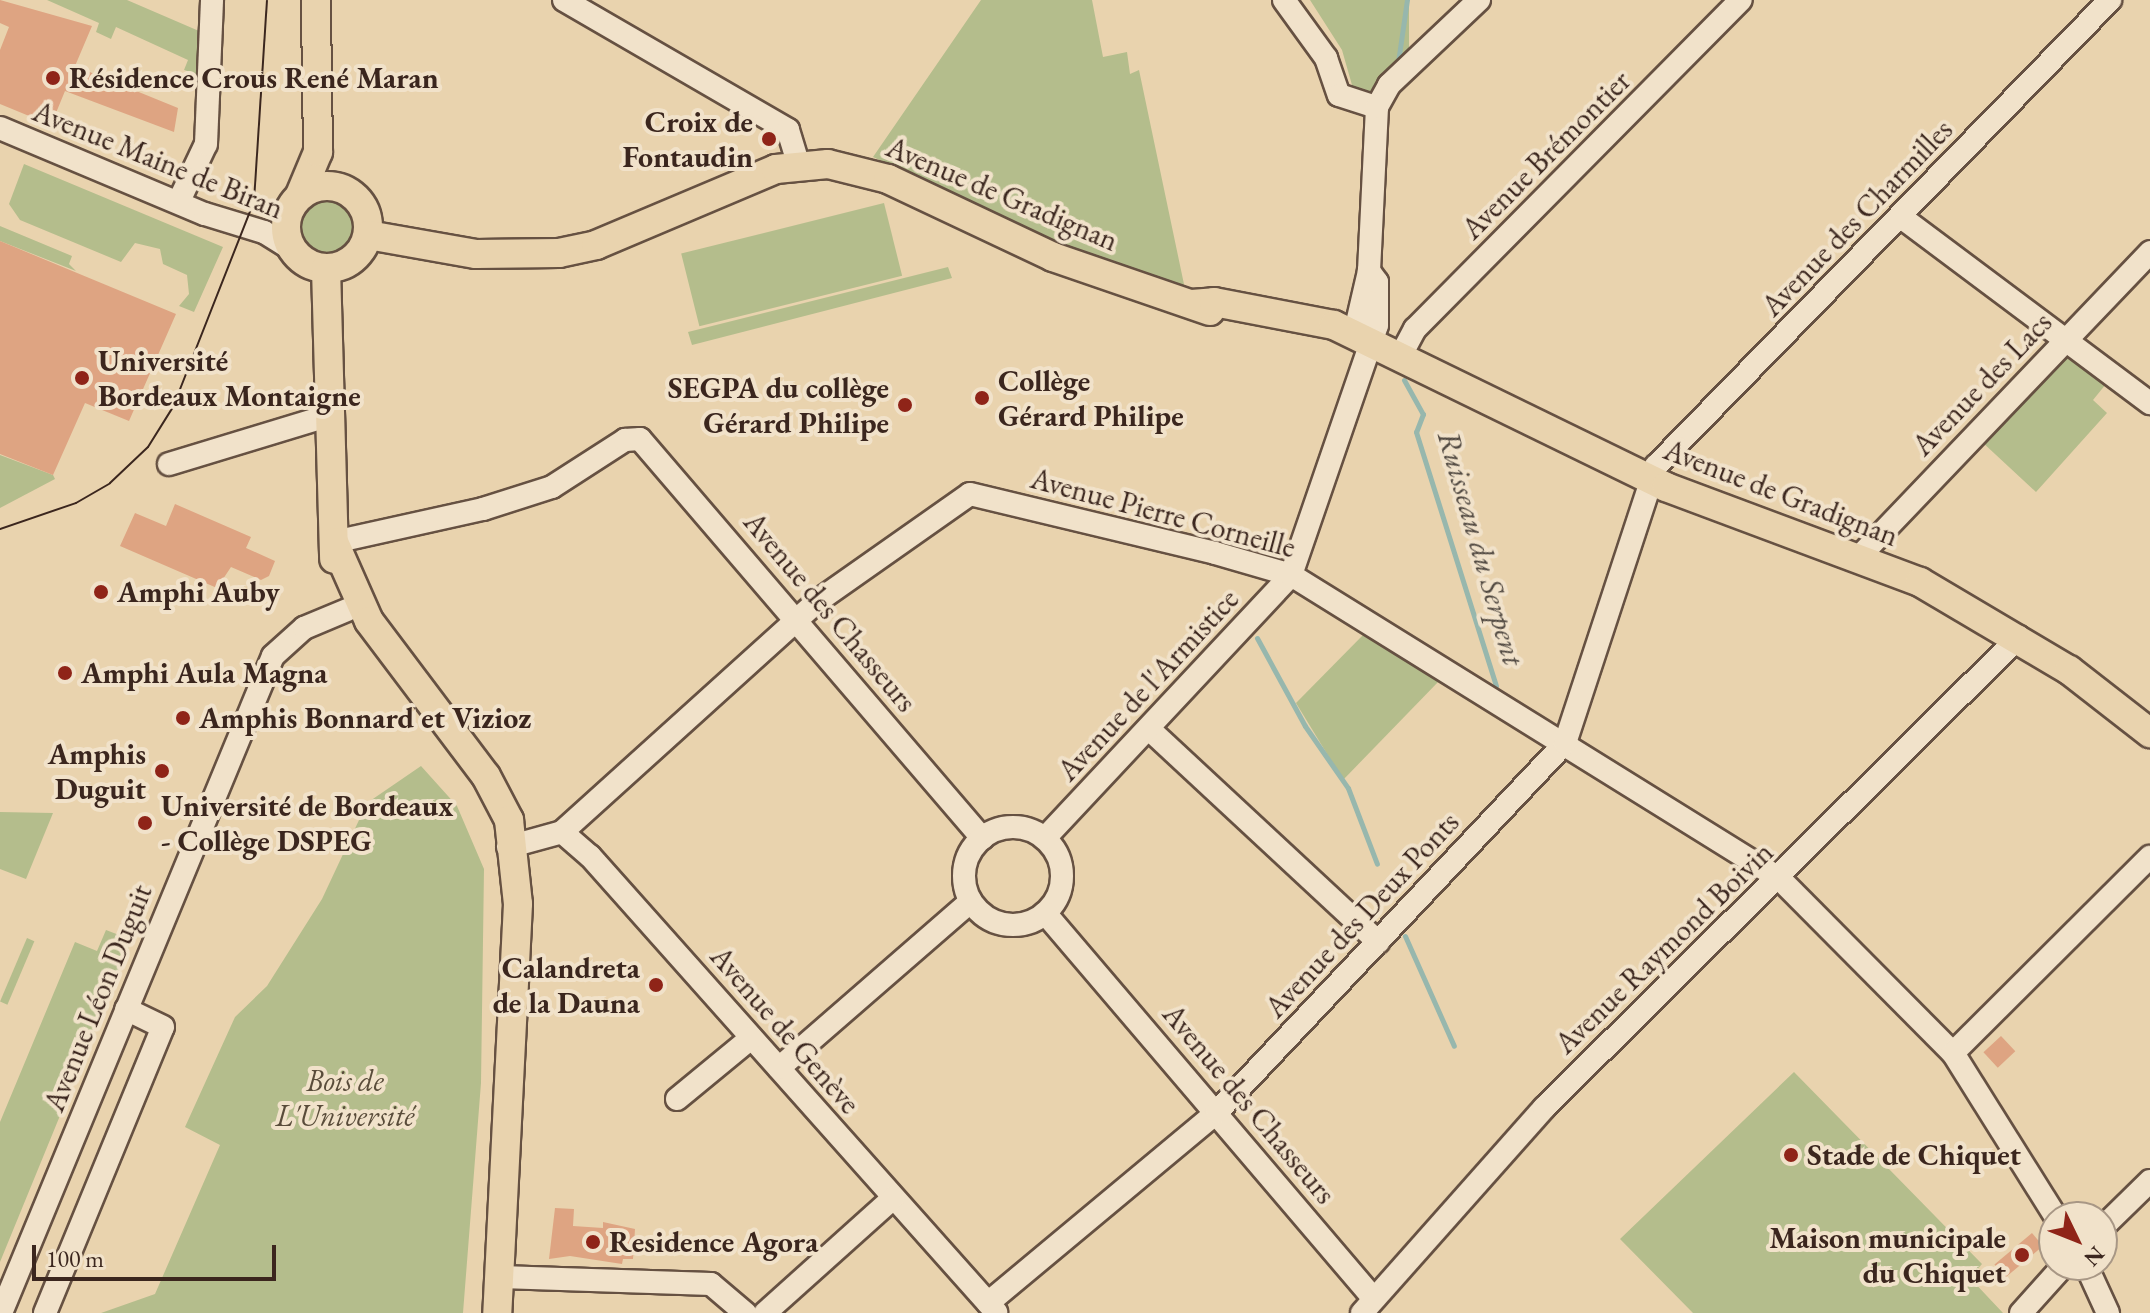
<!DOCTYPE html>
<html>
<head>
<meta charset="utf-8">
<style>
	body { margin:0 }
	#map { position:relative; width:2150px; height:1313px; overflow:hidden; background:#e9d3ae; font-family:"EB Garamond",serif }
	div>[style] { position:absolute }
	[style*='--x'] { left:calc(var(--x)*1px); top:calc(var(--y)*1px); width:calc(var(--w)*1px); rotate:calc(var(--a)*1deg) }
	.green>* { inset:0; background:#b4bd8c; transform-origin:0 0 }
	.round { border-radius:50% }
	.stream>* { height:5px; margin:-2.5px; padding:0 2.5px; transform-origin:2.5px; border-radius:2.5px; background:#97b7ad }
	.building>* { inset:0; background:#dea482; transform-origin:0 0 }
	.roads { filter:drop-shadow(2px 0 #665142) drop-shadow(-2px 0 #665142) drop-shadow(0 2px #665142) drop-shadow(0 -2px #665142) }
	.minor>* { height:22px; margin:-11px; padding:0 11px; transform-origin:11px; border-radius:11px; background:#f1e2ca }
	.minor>.ring { margin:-11px; padding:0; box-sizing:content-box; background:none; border:22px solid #f1e2ca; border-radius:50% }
	.major>* { height:28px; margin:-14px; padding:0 14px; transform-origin:14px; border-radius:14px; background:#e9d3ae }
	.major>.ring { margin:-14px; padding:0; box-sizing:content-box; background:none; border:28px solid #e9d3ae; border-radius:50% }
	.tram>* { height:2px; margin:-1px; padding:0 1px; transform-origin:1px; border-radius:1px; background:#3b261e }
	.dots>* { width:22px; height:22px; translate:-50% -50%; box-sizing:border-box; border:4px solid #f1e2ca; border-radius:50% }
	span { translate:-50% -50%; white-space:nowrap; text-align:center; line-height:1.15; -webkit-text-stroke:8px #f1e2ca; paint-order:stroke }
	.poi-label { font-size:30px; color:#3b261e; font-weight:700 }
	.left { translate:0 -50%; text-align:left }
	.right { translate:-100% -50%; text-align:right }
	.street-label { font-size:30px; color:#3b261e }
	.park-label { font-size:30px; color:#594c3a; font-style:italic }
	.water-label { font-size:32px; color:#524a42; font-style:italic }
	.north { position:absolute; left:2038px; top:1201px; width:80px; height:80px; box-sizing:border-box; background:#f1e2ca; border:2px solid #a89785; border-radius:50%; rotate:133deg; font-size:22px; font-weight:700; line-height:32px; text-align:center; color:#3b261e }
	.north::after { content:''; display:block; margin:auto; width:28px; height:36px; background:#8f2418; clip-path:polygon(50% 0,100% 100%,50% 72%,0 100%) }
	.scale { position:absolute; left:32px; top:1245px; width:244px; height:36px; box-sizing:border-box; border:4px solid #3b261e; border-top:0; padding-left:10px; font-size:24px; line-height:28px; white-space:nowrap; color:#3b261e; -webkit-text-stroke:6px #f1e2ca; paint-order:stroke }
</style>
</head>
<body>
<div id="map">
	<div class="green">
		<div style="clip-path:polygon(47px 0,127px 0,199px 31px,197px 74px,184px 70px,188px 60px,116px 27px,111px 39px,96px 32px,99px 23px)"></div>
		<div style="clip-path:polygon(981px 0,1092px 0,1103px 57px,1127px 52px,1130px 74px,1139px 70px,1185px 289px,1099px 262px,873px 157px)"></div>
		<div style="clip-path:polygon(1310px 0,1409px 0,1409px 67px,1378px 97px,1354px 92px,1342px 50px)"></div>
		<div style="clip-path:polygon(24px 164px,223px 247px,194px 312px,179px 306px,189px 294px,187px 275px,163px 264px,160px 249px,135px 243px,121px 262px,20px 220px,9px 204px)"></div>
		<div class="round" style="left:297px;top:196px;width:58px;height:58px"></div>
		<div style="left:884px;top:203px;width:75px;height:209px;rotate:76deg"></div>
		<div style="clip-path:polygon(0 226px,72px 256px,69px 264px,76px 271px,0 241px)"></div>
		<div style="clip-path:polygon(948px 267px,952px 278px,692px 345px,688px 332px)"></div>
		<div style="clip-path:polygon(2062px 355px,2106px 384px,2093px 400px,2107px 413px,2036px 492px,1981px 441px)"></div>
		<div style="clip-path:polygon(0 455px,53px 475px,55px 479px,0 508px)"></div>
		<div style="clip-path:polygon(1365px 633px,1440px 680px,1343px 780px,1296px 703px)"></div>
		<div style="clip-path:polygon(421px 766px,457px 806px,484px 869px,481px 1083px,463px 1313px,101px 1313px,155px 1294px,220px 1145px,185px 1127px,235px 1017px,267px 986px,322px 899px,367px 803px)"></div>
		<div style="clip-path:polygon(0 812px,53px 813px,26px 879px,0 869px)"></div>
		<div style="clip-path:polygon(106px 930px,132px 940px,0 1262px,0 1122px,75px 942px,97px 951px)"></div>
		<div style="left:27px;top:938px;width:8px;height:69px;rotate:23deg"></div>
		<div style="clip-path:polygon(1794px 1072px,1982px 1264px,1970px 1278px,2003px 1313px,1693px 1313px,1620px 1239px)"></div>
	</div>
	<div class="stream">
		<div style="--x:1397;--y:69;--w:70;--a:-81.8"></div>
		<div style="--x:1404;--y:380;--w:39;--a:61"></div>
		<div style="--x:1423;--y:414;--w:19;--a:111"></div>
		<div style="--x:1416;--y:432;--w:266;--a:72.5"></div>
		<div style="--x:1257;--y:638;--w:100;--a:61.4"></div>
		<div style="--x:1305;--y:726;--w:75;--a:55.3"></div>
		<div style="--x:1348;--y:788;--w:81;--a:69.1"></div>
		<div style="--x:1405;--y:936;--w:120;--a:66"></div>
	</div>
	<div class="building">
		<div style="clip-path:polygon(0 0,92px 26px,75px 66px,178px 108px,174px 132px,65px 91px,51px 125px,0 104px,0 50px,9px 27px,0 23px)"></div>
		<div style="clip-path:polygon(0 241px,176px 314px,129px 421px,85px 403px,53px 475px,0 454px)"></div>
		<div style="clip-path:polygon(175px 504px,251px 537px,246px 548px,275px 561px,269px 576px,261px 580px,231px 567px,217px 588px,120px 546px,135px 513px,166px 526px)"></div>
		<div style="left:2001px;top:1036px;width:21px;height:24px;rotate:47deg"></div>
		<div style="clip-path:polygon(555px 1208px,574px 1209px,573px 1226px,603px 1228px,603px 1222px,635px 1229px,633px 1259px,623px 1259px,622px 1264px,570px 1256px,549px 1259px)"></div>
		<div style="left:2032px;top:1233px;width:17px;height:49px;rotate:50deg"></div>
	</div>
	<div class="roads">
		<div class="minor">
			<div style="--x:564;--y:0;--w:259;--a:30.1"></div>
			<div style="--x:788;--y:130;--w:37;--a:73"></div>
			<div style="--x:1284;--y:0;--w:72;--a:54.1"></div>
			<div style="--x:1326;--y:58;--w:39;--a:71"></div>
			<div style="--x:1339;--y:95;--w:40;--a:18"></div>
			<div style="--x:0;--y:128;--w:222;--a:22.8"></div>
			<div style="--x:205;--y:214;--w:62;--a:17"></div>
			<div style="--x:264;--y:232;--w:34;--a:32"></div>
			<div style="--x:179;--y:201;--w:63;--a:-64.7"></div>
			<div style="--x:206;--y:144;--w:144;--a:-87.6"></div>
			<div style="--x:1901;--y:217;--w:311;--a:36.8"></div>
			<div style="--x:1371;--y:344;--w:25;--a:-124"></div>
			<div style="--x:1357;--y:323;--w:53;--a:-77"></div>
			<div style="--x:1369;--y:271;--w:164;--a:-87.2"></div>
			<div style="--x:1377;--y:107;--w:25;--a:-61"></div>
			<div style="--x:1389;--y:85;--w:124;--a:-43.4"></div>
			<div style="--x:1400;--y:357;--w:32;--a:-62"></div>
			<div style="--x:1415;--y:329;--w:463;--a:-45.3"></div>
			<div style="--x:169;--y:464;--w:168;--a:-16.9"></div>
			<div style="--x:334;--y:542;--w:153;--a:-12.5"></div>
			<div style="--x:483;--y:509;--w:72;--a:-17.7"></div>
			<div style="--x:552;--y:487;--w:87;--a:-32.8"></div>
			<div style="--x:625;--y:440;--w:15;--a:-4"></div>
			<div style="--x:640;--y:439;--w:526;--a:49.4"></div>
			<div style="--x:1859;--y:557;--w:422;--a:-46.3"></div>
			<div style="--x:1149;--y:729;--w:313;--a:42.9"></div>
			<div class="ring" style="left:964px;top:827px;width:76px;height:76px"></div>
			<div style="--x:562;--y:832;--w:341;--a:-42.1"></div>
			<div style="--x:815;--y:603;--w:189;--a:-35.1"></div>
			<div style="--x:970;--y:494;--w:252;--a:13.5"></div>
			<div style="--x:1215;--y:553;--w:79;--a:16.1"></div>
			<div style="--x:1291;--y:575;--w:574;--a:31.84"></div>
			<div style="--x:1779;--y:878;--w:247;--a:45.2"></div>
			<div style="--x:1953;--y:1053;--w:194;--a:57.9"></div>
			<div style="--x:1045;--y:838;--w:360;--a:-46.9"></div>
			<div style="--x:1291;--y:575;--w:264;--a:-71"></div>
			<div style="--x:1377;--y:325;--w:43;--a:-90"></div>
			<div style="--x:1377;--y:282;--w:14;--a:-126"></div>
			<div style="--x:508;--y:847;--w:56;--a:-15.5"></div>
			<div style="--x:562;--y:832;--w:37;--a:41"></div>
			<div style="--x:590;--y:856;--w:611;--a:48.32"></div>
			<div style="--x:1045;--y:913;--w:507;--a:49.56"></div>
			<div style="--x:1953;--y:1053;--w:278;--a:-44.9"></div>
			<div style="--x:779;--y:1068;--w:254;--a:-41"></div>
			<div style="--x:677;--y:1099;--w:96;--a:-39.5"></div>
			<div style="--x:2102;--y:1228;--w:67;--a:-44.4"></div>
			<div style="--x:2086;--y:1265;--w:53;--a:65.4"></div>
			<div style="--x:501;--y:1277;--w:210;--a:1.9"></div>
			<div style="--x:711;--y:1284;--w:45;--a:40.5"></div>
			<div style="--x:988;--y:1303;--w:298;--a:-39.8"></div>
			<div style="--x:1217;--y:1112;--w:507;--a:-46.68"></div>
			<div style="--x:1565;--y:743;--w:292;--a:-71.8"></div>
			<div style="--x:1656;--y:466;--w:651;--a:-45.75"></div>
			<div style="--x:1;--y:1313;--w:711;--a:-67.51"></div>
			<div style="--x:273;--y:656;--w:42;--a:-42.1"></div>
			<div style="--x:304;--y:628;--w:47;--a:-22.7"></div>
			<div style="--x:45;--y:1313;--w:309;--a:-67.6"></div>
			<div style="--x:163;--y:1027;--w:41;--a:-154.1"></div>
			<div style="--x:765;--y:1313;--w:172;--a:-41.9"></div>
			<div style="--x:1362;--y:1313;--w:274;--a:-48.4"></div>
			<div style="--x:1544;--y:1108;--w:669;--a:-44.76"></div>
			<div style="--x:2021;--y:1313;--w:64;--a:-48.1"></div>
		</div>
		<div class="major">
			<div class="ring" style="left:286px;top:186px;width:54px;height:54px"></div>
			<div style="--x:300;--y:195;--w:47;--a:-67.3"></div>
			<div style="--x:318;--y:152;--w:152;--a:-90.8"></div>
			<div style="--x:368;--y:235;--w:110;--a:10"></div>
			<div style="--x:476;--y:254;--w:83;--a:-0.7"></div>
			<div style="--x:559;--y:253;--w:38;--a:-12"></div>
			<div style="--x:596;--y:245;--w:195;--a:-22.9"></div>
			<div style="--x:776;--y:169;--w:52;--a:-5.5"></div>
			<div style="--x:828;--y:164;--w:62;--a:14"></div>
			<div style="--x:888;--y:179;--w:183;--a:25.3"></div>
			<div style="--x:1053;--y:257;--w:166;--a:19"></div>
			<div style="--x:326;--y:268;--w:291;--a:88.4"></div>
			<div style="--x:1192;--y:304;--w:22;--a:-5"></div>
			<div style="--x:1214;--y:302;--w:122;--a:10.9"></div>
			<div style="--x:1334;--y:325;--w:369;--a:26"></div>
			<div style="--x:1666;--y:487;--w:271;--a:20.5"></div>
			<div style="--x:1920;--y:582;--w:173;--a:30.6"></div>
			<div style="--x:2069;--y:670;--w:103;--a:37.9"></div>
			<div style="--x:334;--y:542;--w:86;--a:66.1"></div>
			<div style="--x:369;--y:621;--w:194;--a:53"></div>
			<div style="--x:486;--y:776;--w:50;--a:62.4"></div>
			<div style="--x:509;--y:820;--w:84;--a:83.9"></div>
			<div style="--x:518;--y:904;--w:410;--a:92.9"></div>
		</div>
	</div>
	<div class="tram">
		<div style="--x:0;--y:529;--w:80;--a:-18.9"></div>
		<div style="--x:76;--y:503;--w:39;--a:-30"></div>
		<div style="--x:110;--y:483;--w:52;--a:-43.5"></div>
		<div style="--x:148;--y:447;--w:47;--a:-58"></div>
		<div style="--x:173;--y:407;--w:221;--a:-68.5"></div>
		<div style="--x:254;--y:201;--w:201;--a:-86.3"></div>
	</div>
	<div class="dots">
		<div style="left:53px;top:78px;background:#8f2418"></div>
		<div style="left:769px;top:139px;background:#8f2418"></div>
		<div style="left:82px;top:378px;background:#8f2418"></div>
		<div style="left:982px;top:398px;background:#8f2418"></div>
		<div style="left:905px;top:405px;background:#8f2418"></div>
		<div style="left:101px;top:592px;background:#8f2418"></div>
		<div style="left:65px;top:673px;background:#8f2418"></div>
		<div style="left:183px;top:718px;background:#8f2418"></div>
		<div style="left:162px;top:771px;background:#8f2418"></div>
		<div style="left:145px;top:823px;background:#8f2418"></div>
		<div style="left:656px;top:985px;background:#8f2418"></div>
		<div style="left:1791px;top:1155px;background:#8f2418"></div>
		<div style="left:593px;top:1242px;background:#8f2418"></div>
		<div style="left:2022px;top:1255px;background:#8f2418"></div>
	</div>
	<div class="poi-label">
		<span class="left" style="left:69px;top:78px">Résidence Crous René Maran</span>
		<span class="right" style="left:753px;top:139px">Croix de<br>Fontaudin</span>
		<span class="left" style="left:98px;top:378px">Université<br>Bordeaux Montaigne</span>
		<span class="left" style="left:998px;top:398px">Collège<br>Gérard Philipe</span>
		<span class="right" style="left:889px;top:405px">SEGPA du collège<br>Gérard Philipe</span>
		<span class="left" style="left:117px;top:592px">Amphi Auby</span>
		<span class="left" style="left:81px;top:673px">Amphi Aula Magna</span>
		<span class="left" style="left:199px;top:718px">Amphis Bonnard et Vizioz</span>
		<span class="right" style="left:146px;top:771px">Amphis<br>Duguit</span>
		<span class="left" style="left:161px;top:823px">Université de Bordeaux<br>- Collège DSPEG</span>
		<span class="right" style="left:640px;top:985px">Calandreta<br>de la Dauna</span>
		<span class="left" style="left:1807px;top:1155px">Stade de Chiquet</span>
		<span class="right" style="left:2006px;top:1255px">Maison municipale<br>du Chiquet</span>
		<span class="left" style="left:609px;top:1242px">Residence Agora</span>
	</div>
	<div class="street-label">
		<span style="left:1546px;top:155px;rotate:-45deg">Avenue Brémontier</span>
		<span style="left:158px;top:160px;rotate:22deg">Avenue Maine de Biran</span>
		<span style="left:1002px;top:194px;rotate:23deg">Avenue de Gradignan</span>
		<span style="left:1857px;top:218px;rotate:-46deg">Avenue des Charmilles</span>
		<span style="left:1982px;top:384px;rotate:-46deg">Avenue des Lacs</span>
		<span style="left:1781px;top:493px;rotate:21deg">Avenue de Gradignan</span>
		<span style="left:1163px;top:513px;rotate:15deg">Avenue Pierre Corneille</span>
		<span style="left:830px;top:612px;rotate:50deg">Avenue des Chasseurs</span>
		<span style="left:1148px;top:685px;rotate:-47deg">Avenue de l'Armistice</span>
		<span style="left:1362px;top:915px;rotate:-47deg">Avenue des Deux Ponts</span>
		<span style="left:1664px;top:948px;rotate:-44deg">Avenue Raymond Boivin</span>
		<span style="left:98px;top:998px;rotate:-68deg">Avenue Léon Duguit</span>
		<span style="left:785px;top:1030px;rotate:49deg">Avenue de Genève</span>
		<span style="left:1249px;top:1104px;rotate:50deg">Avenue des Chasseurs</span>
	</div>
	<div class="park-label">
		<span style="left:345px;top:1098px">Bois de<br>L'Université</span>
	</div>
	<div class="water-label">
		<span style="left:1481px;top:548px;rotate:74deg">Ruisseau du Serpent</span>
	</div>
	<div class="north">N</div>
	<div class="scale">100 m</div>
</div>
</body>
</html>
